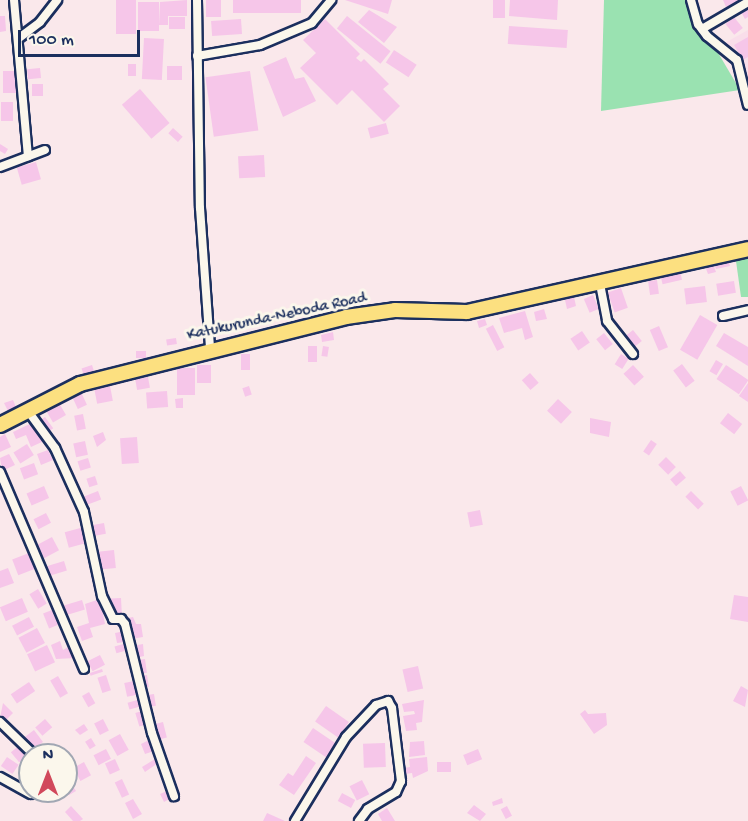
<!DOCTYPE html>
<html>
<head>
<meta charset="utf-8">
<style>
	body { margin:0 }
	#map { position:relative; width:748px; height:821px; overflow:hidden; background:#fae8eb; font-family:"Gochi Hand",sans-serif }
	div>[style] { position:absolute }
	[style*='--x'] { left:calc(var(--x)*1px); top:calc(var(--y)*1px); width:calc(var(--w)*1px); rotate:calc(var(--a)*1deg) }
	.built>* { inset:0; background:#f9deea }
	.green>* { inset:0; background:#9ae2b1 }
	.building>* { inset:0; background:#f6c6e9; transform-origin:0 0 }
	.roads { filter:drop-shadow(2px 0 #1b2f5e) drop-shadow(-2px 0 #1b2f5e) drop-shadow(0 2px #1b2f5e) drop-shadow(0 -2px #1b2f5e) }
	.minor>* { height:8px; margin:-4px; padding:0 4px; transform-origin:4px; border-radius:4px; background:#fbf7ec }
	.primary>* { height:14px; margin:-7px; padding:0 7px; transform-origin:7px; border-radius:7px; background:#fce080 }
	span { translate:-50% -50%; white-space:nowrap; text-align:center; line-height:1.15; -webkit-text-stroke:6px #fbf7ec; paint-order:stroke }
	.street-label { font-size:16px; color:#1b2f5e }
	.north { position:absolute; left:18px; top:743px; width:60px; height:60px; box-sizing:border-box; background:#fbf7ec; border:2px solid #a1a7b3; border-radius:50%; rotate:0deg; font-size:16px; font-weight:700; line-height:24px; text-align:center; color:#1b2f5e }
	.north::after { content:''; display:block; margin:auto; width:21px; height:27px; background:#d1495b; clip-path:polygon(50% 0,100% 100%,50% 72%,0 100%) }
	.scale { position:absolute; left:18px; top:30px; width:122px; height:27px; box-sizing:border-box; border:3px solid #1b2f5e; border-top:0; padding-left:8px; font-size:18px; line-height:21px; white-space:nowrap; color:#1b2f5e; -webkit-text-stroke:4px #fbf7ec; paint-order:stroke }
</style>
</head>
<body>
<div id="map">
	<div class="built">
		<div style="clip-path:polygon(748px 30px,748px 90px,742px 64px,721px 45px)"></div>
	</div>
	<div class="green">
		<div style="clip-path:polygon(604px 0,687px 0,740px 90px,601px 111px)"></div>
		<div style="clip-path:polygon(748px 257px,748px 297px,741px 297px,736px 261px)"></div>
	</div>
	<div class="building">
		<div style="left:116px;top:0;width:20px;height:34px"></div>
		<div style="clip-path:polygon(187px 0,187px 16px,168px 16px,168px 25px,159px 25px,160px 2px)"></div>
		<div style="left:206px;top:0;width:15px;height:17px"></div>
		<div style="left:233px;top:0;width:68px;height:13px"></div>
		<div style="clip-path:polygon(345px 0,392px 0,388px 14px)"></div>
		<div style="left:493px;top:0;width:12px;height:18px"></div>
		<div style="clip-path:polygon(510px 0,558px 0,557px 20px,509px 16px)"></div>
		<div style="clip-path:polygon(723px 0,742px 0,726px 7px)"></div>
		<div style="left:138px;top:2px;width:21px;height:29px"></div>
		<div style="clip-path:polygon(748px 5px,748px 17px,745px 19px,740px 10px)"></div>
		<div style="clip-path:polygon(369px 10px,397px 27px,384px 43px,358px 22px)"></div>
		<div style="clip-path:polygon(0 16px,5px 16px,6px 31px,0 32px)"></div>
		<div style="left:347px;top:16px;width:56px;height:16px;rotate:39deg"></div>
		<div style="left:169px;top:17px;width:16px;height:12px"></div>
		<div style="left:734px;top:17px;width:14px;height:11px;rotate:51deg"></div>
		<div style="left:241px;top:19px;width:15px;height:30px;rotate:86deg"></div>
		<div style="clip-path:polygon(325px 19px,360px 54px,356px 58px,361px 62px,364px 59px,389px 84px,383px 89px,400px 106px,384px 122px,352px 90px,337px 105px,300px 68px,316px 53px,303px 40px)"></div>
		<div style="left:509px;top:26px;width:59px;height:18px;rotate:4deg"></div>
		<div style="clip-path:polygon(748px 37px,748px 57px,743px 60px,734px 45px)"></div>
		<div style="left:144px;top:38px;width:20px;height:41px;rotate:3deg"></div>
		<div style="left:394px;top:50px;width:27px;height:15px;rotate:33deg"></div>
		<div style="clip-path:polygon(286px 57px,295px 79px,304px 77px,316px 101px,283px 117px,263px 67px)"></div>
		<div style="left:128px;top:64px;width:8px;height:12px"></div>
		<div style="left:167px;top:66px;width:15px;height:14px"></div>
		<div style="left:40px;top:68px;width:10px;height:13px;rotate:84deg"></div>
		<div style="left:3px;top:71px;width:13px;height:22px"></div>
		<div style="left:250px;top:71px;width:60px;height:45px;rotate:82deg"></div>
		<div style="left:32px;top:84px;width:11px;height:12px"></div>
		<div style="left:140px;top:89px;width:45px;height:24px;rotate:49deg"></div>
		<div style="left:1px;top:102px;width:12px;height:19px"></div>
		<div style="left:386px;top:123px;width:11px;height:19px;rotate:75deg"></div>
		<div style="left:173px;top:128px;width:13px;height:7px;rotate:42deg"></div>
		<div style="clip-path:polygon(0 144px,8px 149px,5px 154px,0 151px)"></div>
		<div style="left:264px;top:155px;width:22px;height:26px;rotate:87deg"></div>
		<div style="left:36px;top:162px;width:18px;height:20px;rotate:74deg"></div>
		<div style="clip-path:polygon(728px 260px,730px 266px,716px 269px,714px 264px)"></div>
		<div style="clip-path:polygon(713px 264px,716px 272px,708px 274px,705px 266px)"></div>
		<div style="left:680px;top:271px;width:9px;height:20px;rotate:77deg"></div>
		<div style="left:657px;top:280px;width:14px;height:9px;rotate:82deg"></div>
		<div style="left:734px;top:281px;width:12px;height:18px;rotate:81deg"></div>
		<div style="left:705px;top:286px;width:16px;height:21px;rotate:83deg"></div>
		<div style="left:621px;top:288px;width:21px;height:14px;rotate:71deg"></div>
		<div style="left:593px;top:295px;width:15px;height:10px;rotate:67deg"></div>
		<div style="clip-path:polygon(574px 297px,576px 306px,567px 309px,565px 300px)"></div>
		<div style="clip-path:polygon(544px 309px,547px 319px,536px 321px,534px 312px)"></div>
		<div style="clip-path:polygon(525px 311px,533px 337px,525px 340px,522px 328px,504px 333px,499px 318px)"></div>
		<div style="left:700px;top:315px;width:20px;height:40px;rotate:30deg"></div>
		<div style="clip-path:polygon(485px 319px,487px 325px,479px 328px,477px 321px)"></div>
		<div style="left:493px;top:325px;width:25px;height:8px;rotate:63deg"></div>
		<div style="left:659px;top:326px;width:23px;height:10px;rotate:67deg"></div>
		<div style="left:633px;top:330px;width:14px;height:12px;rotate:51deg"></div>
		<div style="left:582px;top:331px;width:14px;height:14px;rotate:56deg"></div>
		<div style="clip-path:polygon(333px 332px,334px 340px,322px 342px,321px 335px)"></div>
		<div style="left:604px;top:333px;width:14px;height:10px;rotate:51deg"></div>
		<div style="clip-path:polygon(724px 333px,748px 347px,748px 366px,716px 346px)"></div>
		<div style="left:176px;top:338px;width:6px;height:10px;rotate:81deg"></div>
		<div style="left:308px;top:346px;width:9px;height:16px"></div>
		<div style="left:323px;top:346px;width:6px;height:10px;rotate:9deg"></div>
		<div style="left:146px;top:351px;width:7px;height:10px;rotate:90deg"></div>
		<div style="left:241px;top:354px;width:9px;height:16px"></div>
		<div style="left:621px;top:354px;width:9px;height:12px;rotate:32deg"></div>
		<div style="left:716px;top:360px;width:8px;height:13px;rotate:30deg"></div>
		<div style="left:682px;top:364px;width:21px;height:11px;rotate:53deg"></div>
		<div style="left:92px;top:365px;width:6px;height:11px;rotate:72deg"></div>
		<div style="left:197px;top:365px;width:14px;height:18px"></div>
		<div style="left:633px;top:365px;width:16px;height:13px;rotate:47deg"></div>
		<div style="left:726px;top:365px;width:27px;height:17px;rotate:34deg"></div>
		<div style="left:177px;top:368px;width:18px;height:27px"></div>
		<div style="left:530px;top:373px;width:13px;height:11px;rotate:48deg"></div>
		<div style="left:148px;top:377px;width:11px;height:13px;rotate:80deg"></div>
		<div style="clip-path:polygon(748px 383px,748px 402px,739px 396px)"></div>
		<div style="left:110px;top:386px;width:15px;height:16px;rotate:79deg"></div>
		<div style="left:249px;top:386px;width:9px;height:7px;rotate:72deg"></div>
		<div style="left:167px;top:391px;width:16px;height:21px;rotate:86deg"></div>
		<div style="left:81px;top:392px;width:14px;height:10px;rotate:65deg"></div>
		<div style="clip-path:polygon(183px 398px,183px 408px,176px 408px,175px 399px)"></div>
		<div style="left:558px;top:399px;width:19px;height:16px;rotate:43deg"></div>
		<div style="clip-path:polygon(13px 400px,16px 407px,8px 411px,4px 403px)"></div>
		<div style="left:59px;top:403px;width:14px;height:15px;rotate:60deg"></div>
		<div style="left:728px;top:413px;width:18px;height:13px;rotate:38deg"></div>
		<div style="left:83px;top:414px;width:15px;height:9px;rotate:79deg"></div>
		<div style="left:45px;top:417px;width:14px;height:9px;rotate:54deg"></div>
		<div style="clip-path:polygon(590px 418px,611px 422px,609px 437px,590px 433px)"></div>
		<div style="clip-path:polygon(34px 422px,44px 441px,31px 447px,26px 435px,16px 439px,13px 432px)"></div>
		<div style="clip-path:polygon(103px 432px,106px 440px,97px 447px,93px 436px)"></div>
		<div style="clip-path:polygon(5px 434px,11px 447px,0 452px,0 437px)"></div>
		<div style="left:137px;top:437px;width:26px;height:17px;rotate:86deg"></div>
		<div style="left:651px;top:440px;width:7px;height:14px;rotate:34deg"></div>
		<div style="left:85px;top:441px;width:14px;height:12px;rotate:78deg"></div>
		<div style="left:27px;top:444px;width:13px;height:16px;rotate:58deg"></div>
		<div style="clip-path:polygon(48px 450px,53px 460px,41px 465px,37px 454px)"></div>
		<div style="clip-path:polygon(9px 454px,15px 465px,2px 471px,0 458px)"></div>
		<div style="left:666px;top:457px;width:14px;height:11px;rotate:45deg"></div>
		<div style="left:88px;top:458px;width:10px;height:11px;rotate:73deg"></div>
		<div style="left:34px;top:463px;width:12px;height:15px;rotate:70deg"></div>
		<div style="left:680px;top:471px;width:9px;height:13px;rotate:49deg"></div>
		<div style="left:95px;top:476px;width:9px;height:9px;rotate:72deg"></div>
		<div style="left:44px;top:486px;width:13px;height:19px;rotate:67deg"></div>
		<div style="left:741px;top:486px;width:16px;height:12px;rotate:63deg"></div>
		<div style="left:98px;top:491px;width:9px;height:15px;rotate:69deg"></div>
		<div style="left:691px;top:491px;width:18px;height:8px;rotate:45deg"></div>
		<div style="left:480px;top:510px;width:15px;height:13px;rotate:79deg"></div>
		<div style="left:46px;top:513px;width:11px;height:14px;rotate:63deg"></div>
		<div style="left:104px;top:523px;width:11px;height:11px;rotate:80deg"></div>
		<div style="left:84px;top:527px;width:16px;height:20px;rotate:75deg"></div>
		<div style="left:52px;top:537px;width:15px;height:17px;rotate:62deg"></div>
		<div style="left:114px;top:550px;width:18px;height:16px;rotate:84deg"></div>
		<div style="left:29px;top:553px;width:17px;height:18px;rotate:69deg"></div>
		<div style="left:64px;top:561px;width:10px;height:19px;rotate:73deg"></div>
		<div style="clip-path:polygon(8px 568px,14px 583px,0 588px,0 571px)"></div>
		<div style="left:38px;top:589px;width:17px;height:10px;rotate:59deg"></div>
		<div style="clip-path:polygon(734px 595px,748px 597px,748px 622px,730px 619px)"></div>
		<div style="left:22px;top:598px;width:15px;height:24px;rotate:67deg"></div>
		<div style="left:121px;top:598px;width:17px;height:10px;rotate:87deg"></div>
		<div style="clip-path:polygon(100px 599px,105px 624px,90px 628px,93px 637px,82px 641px,77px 627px,89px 623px,85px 604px)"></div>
		<div style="left:82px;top:600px;width:10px;height:19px;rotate:73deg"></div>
		<div style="left:57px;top:608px;width:16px;height:15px;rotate:68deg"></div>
		<div style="left:29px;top:617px;width:11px;height:19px;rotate:63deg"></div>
		<div style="clip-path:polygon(133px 617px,136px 624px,141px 624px,143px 637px,131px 639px,128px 618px)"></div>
		<div style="left:37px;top:628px;width:17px;height:21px;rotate:62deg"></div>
		<div style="clip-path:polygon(125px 631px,126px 642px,117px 643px,115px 633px)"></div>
		<div style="clip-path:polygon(60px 641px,63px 650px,70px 646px,76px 658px,56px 659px,51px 645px)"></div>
		<div style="left:127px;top:643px;width:7px;height:13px;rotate:74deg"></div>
		<div style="clip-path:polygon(143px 644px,144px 656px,135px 658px,132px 646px)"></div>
		<div style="left:47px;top:645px;width:19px;height:22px;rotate:65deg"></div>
		<div style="left:100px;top:655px;width:11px;height:14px;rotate:63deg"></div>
		<div style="left:145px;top:659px;width:14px;height:8px;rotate:82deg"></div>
		<div style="left:418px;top:666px;width:23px;height:16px;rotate:77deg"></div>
		<div style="left:102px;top:669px;width:3px;height:13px;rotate:72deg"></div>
		<div style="left:106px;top:675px;width:16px;height:9px;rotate:72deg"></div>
		<div style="left:147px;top:675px;width:12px;height:7px;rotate:81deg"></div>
		<div style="left:58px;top:676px;width:20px;height:9px;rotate:60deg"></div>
		<div style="left:134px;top:681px;width:14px;height:10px;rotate:78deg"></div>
		<div style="left:29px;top:682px;width:11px;height:22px;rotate:56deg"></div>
		<div style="clip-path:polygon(741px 686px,748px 690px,745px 707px,733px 701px)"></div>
		<div style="left:89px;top:692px;width:13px;height:8px;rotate:61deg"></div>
		<div style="left:154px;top:694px;width:12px;height:7px;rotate:81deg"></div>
		<div style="left:141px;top:699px;width:7px;height:14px;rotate:74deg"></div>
		<div style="clip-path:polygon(424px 700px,422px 722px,416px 723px,417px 730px,406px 731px,403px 716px,415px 714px,414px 711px,404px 712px,402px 704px)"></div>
		<div style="clip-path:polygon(3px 703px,13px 713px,4px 722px,0 718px)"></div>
		<div style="left:326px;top:706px;width:28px;height:19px;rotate:35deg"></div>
		<div style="clip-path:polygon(585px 710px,588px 714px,606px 713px,607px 725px,594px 734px,580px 714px)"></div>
		<div style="left:142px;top:711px;width:14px;height:7px;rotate:73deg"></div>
		<div style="left:45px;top:719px;width:11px;height:13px;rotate:49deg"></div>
		<div style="left:103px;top:719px;width:13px;height:10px;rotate:63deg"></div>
		<div style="left:163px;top:722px;width:16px;height:11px;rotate:76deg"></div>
		<div style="clip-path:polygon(84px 724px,88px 730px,80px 735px,75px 730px)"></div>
		<div style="left:313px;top:728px;width:29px;height:17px;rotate:34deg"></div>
		<div style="left:34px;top:730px;width:15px;height:14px;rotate:53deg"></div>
		<div style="left:120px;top:734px;width:18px;height:13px;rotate:61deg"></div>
		<div style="left:91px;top:738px;width:9px;height:7px;rotate:58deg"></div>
		<div style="clip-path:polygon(149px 740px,154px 751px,145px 754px,141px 744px)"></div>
		<div style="clip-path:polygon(424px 741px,425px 755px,409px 757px,410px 742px)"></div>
		<div style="left:385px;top:743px;width:24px;height:22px;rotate:88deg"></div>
		<div style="left:21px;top:744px;width:13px;height:13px;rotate:51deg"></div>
		<div style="left:106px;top:749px;width:11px;height:14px;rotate:63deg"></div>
		<div style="left:478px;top:749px;width:11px;height:16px;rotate:68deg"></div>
		<div style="clip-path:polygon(306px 756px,316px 763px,294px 795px,279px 785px,288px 773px,293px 776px)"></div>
		<div style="left:7px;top:757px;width:14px;height:11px;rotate:34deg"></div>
		<div style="clip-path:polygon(427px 757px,428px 771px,413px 778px,412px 773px,405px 774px,404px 768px,410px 767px,409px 759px)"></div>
		<div style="left:115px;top:759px;width:12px;height:11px;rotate:66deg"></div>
		<div style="clip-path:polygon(155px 759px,158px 763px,145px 772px,142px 767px)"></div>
		<div style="left:84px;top:762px;width:15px;height:12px;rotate:62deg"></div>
		<div style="left:451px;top:762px;width:10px;height:14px;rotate:90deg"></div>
		<div style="clip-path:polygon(27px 776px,30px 778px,30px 791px,21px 784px)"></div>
		<div style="clip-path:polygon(68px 779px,76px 791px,69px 795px,66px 791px)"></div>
		<div style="left:122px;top:779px;width:17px;height:8px;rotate:65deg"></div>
		<div style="left:362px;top:780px;width:16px;height:14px;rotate:63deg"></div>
		<div style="clip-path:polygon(167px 791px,171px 798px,164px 802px,160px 794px)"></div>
		<div style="left:342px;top:793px;width:15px;height:9px;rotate:28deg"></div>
		<div style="clip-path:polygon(502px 798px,503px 803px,493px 806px,492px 802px)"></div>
		<div style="clip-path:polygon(133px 799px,142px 814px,133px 819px,125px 803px)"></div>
		<div style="clip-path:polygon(474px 805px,486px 814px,480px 821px,467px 813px)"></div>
		<div style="clip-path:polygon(71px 806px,83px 819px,80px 821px,73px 821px,65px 812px)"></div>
		<div style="left:507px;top:806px;width:11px;height:7px;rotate:63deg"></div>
		<div style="clip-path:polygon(387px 808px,395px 821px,382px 821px,378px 814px)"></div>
		<div style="clip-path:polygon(267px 813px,285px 821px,263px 821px)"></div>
	</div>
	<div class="roads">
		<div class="minor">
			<div style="--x:14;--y:0;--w:157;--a:84.9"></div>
			<div style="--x:197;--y:0;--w:208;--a:89.2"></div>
			<div style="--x:200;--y:208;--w:141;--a:85.9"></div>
			<div style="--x:691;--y:0;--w:25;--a:74"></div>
			<div style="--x:698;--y:24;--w:15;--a:53"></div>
			<div style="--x:707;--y:36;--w:38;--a:39"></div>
			<div style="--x:737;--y:60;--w:46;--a:76.3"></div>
			<div style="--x:702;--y:29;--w:53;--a:-30.4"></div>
			<div style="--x:19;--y:38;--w:26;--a:-37"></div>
			<div style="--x:40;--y:22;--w:28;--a:-52"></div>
			<div style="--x:197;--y:56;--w:64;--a:-9.9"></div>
			<div style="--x:260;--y:45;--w:56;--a:-22.9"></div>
			<div style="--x:312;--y:23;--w:30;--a:-50"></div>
			<div style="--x:0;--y:167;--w:48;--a:-20.7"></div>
			<div style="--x:600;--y:284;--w:38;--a:79"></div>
			<div style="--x:607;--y:321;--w:42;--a:51.8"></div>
			<div style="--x:723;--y:316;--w:26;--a:-13"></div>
			<div style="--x:28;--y:411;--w:46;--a:53.9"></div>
			<div style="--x:55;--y:448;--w:70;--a:65.6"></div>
			<div style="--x:84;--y:512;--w:86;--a:77.9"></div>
			<div style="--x:102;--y:596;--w:25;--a:64"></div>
			<div style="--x:113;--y:619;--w:8;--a:0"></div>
			<div style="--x:121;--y:619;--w:6;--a:51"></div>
			<div style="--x:125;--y:624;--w:112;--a:76.1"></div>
			<div style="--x:152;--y:733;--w:67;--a:70.8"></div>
			<div style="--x:0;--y:472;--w:214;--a:66.9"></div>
			<div style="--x:0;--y:722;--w:47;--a:44.1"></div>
			<div style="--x:0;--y:777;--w:35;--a:29"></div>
			<div style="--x:295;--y:821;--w:98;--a:-58.7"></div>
			<div style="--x:346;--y:737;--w:44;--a:-46.8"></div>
			<div style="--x:376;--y:705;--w:13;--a:-18"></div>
			<div style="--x:388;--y:701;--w:8;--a:60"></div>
			<div style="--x:392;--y:708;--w:74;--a:83"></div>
			<div style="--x:401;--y:781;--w:12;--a:114"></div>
			<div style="--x:396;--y:792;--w:33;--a:149"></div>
			<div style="--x:368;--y:809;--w:15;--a:127"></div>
		</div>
		<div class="primary">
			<div style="--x:0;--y:425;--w:90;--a:-27.1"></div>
			<div style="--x:80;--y:384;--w:274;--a:-14.1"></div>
			<div style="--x:346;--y:317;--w:49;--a:-8.1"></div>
			<div style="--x:395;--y:310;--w:72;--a:1.6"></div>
			<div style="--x:467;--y:312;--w:288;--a:-12.6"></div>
		</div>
	</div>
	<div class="street-label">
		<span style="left:277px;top:318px;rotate:-12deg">Katukurunda-Neboda Road</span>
	</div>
	<div class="north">N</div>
	<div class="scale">100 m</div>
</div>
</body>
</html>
